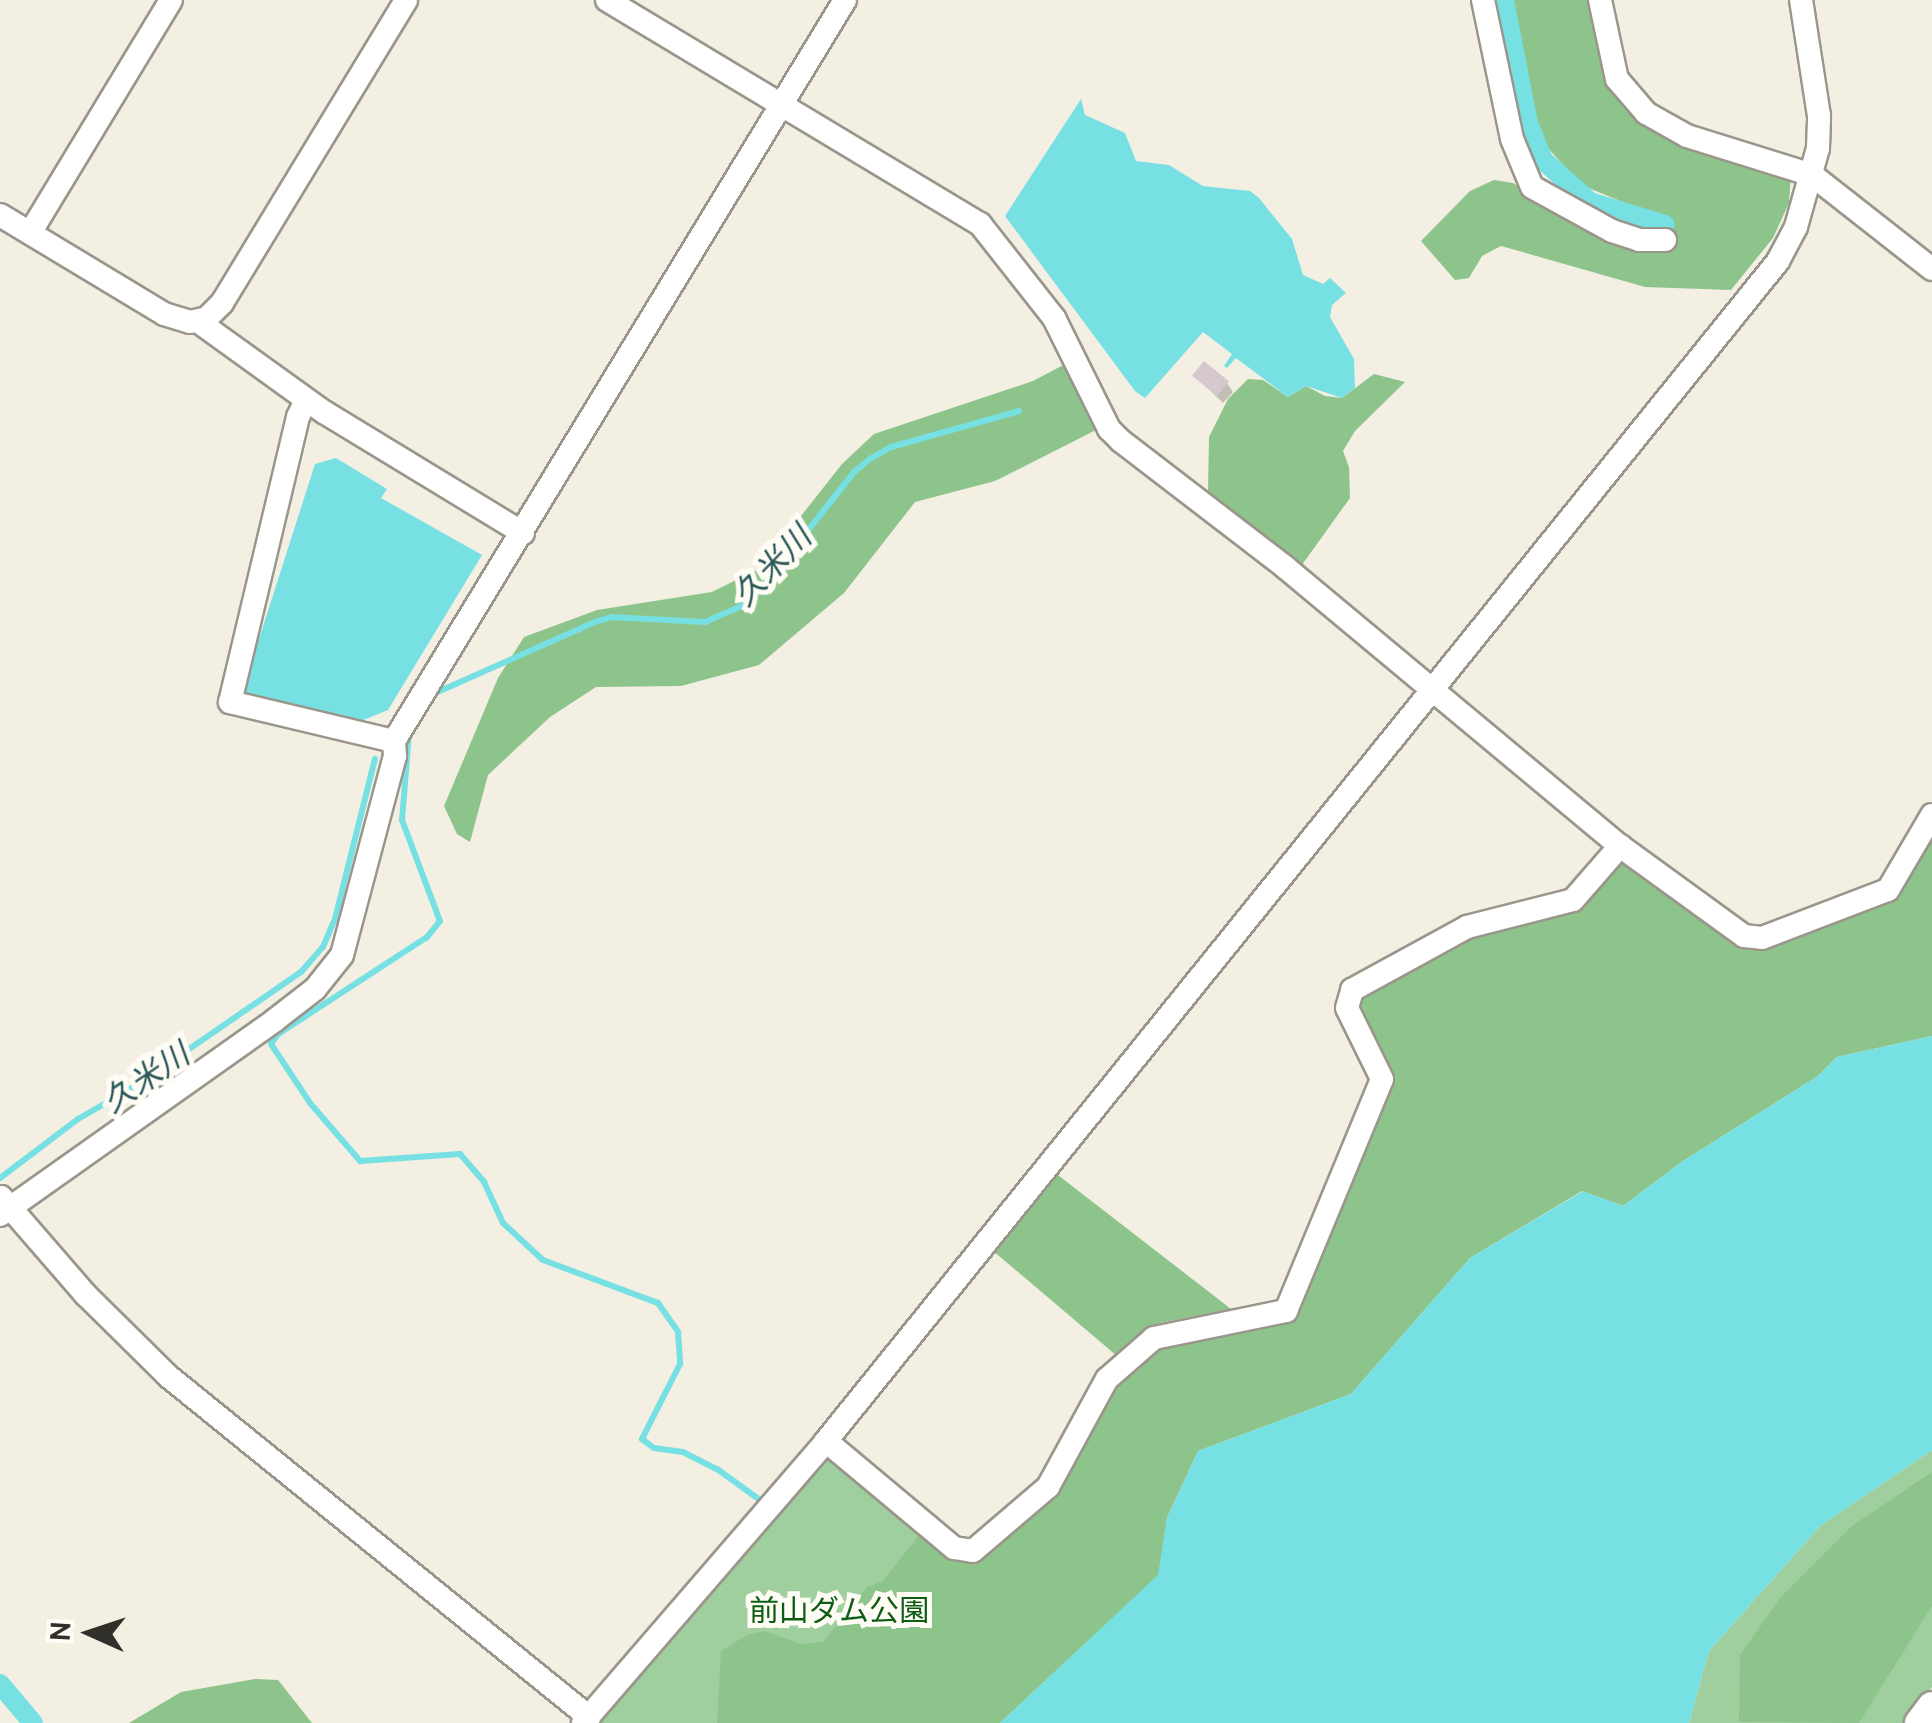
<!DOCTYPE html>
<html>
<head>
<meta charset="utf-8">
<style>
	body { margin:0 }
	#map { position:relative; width:1932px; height:1723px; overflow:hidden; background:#f3efe3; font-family:Cabin,"Noto Sans JP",sans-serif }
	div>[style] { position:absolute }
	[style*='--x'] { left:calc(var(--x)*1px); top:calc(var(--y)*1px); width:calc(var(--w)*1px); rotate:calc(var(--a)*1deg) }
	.green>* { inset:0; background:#9fcf9e }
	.forest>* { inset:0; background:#8dc48c }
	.water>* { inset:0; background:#77e0e3 }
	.shadow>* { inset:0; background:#0003 }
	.stream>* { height:6px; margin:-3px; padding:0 3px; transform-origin:3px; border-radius:3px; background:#77e0e3 }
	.canal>* { height:20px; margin:-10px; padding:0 10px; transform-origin:10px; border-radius:10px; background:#77e0e3 }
	.building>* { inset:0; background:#d5c9cf; transform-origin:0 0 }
	.roads { filter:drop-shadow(2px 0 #9a968b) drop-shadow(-2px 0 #9a968b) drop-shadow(0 2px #9a968b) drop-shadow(0 -2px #9a968b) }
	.minor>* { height:22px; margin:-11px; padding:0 11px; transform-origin:11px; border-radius:11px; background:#fff }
	.tertiary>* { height:28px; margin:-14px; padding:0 14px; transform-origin:14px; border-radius:14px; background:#fff }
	span { translate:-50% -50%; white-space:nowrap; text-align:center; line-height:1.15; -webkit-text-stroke:10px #fffcf5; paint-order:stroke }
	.park-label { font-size:30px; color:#0e5d15 }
	.water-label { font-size:32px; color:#295859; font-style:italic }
	.north { position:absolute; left:40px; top:1583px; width:100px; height:100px; -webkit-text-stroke:8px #fffcf5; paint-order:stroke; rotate:273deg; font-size:28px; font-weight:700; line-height:40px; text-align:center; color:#302f2a }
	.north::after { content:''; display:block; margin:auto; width:35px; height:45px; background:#302f2a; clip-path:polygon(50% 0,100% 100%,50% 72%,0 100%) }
</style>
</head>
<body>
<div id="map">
	<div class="green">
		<div style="clip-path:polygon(1932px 1450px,1932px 1687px,1906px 1723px,1689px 1723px,1709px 1651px,1820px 1526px)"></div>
		<div style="clip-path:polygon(825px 1455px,832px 1455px,968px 1568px,895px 1723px,597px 1723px)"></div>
	</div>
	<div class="forest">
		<div style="clip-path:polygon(1512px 0,1594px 0,1620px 94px,1791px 174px,1789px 203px,1773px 238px,1731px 290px,1645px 287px,1501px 246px,1482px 256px,1469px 278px,1455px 280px,1421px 241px,1470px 191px,1494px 180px,1513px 183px,1599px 233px,1669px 246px,1667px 220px,1581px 185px,1547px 147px,1535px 117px)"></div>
		<div style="clip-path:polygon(1067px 363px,1102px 427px,995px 481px,915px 502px,844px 593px,759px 665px,681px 686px,596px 687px,550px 717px,488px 775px,470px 842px,457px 834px,444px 806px,498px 678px,524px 637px,597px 610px,712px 592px,760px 568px,842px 464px,874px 434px,1033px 381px)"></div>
		<div style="clip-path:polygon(1374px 374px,1405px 382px,1355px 431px,1343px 451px,1349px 467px,1350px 498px,1299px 569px,1208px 492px,1209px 437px,1228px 399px,1248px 379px,1263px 380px,1288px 397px,1306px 386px,1325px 396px,1342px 398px)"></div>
		<div style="clip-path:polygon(1932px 826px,1932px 1036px,1837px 1057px,1818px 1076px,1683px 1161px,1623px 1206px,1582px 1191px,1470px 1258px,1351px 1394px,1198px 1451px,1167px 1518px,1159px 1575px,1000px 1723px,717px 1723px,721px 1651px,747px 1635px,765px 1631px,800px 1644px,823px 1642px,867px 1587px,883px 1581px,923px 1530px,952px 1553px,1051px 1492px,1112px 1383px,1157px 1343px,1292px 1316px,1385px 1086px,1352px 1000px,1476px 933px,1565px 911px,1619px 858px,1733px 939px,1878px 905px)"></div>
		<div style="clip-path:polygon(1054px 1172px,1231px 1309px,1160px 1323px,1117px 1356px,992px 1250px)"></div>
		<div style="clip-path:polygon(1932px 1472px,1932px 1606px,1859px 1723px,1739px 1722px,1740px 1655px,1780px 1598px,1852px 1526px)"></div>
		<div style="clip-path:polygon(255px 1679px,278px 1680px,312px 1723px,129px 1723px,181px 1692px)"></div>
	</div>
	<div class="water">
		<div style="clip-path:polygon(1081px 99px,1085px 115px,1125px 133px,1136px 161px,1169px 165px,1203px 186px,1250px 191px,1259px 198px,1292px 239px,1303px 275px,1323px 284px,1330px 278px,1346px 293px,1332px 305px,1330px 317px,1354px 359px,1355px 388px,1342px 398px,1306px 386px,1288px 397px,1236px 358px,1227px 368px,1224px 366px,1232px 354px,1203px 332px,1145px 398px,1135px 391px,1005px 216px)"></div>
		<div style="clip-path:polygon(336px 458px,387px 489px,381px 498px,482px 555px,388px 710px,361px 721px,242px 692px,315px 464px)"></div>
		<div style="clip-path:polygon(1932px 1036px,1932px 1450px,1820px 1526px,1709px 1651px,1689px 1723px,1000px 1723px,1158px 1575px,1167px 1518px,1198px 1451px,1351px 1394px,1470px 1258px,1583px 1191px,1623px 1206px,1683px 1161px,1818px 1076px,1837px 1057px)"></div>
	</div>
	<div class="shadow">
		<div style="clip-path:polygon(1195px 376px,1227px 383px,1233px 392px,1223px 403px)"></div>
	</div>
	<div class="stream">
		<div style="--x:431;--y:695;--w:180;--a:-24"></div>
		<div style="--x:595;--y:622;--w:17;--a:-17"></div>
		<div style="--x:611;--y:617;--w:94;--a:3"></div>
		<div style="--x:705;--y:622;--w:40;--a:-23.4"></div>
		<div style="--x:742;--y:606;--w:36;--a:-44"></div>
		<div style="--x:768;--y:581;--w:139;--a:-51.7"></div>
		<div style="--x:854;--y:472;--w:21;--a:-39"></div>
		<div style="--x:870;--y:459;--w:24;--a:-30"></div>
		<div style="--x:891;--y:447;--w:133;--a:-15.7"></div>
		<div style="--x:409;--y:732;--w:88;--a:94.5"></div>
		<div style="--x:402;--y:820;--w:108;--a:69.4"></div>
		<div style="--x:440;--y:921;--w:21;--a:129"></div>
		<div style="--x:427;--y:937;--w:178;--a:146.9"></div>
		<div style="--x:278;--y:1034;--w:12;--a:125"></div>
		<div style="--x:271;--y:1044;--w:71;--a:56.5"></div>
		<div style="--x:310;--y:1103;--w:77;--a:49.2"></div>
		<div style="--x:360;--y:1161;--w:100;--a:-4"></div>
		<div style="--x:460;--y:1154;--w:37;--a:49"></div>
		<div style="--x:484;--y:1182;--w:45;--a:65.1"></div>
		<div style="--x:503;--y:1223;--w:54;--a:42.8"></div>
		<div style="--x:543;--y:1260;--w:123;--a:20.5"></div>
		<div style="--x:658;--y:1303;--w:35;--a:55"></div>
		<div style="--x:678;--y:1332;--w:32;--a:86"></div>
		<div style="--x:680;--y:1364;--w:84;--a:116.9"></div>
		<div style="--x:642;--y:1439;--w:15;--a:37"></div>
		<div style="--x:654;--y:1448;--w:29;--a:8"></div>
		<div style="--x:683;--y:1452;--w:38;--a:27"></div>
		<div style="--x:717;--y:1469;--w:53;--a:35.8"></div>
		<div style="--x:0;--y:1178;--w:98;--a:-37.1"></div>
		<div style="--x:78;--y:1119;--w:68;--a:-30"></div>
		<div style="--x:137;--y:1085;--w:199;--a:-34.6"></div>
		<div style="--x:301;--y:972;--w:33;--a:-49"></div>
		<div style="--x:323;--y:947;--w:30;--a:-67"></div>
		<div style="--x:335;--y:919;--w:165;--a:-76"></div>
	</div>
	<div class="canal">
		<div style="--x:1504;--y:0;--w:125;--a:79"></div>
		<div style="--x:1528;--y:123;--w:40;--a:68"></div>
		<div style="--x:1543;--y:160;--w:63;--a:41.8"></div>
		<div style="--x:1590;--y:202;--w:78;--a:17"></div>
		<div style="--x:0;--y:1684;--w:51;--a:49.8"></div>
	</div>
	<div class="building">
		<div style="left:1204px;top:361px;width:32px;height:19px;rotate:39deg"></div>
	</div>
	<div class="roads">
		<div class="minor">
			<div style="--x:607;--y:0;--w:435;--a:31"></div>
			<div style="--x:980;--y:224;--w:120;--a:51.8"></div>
			<div style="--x:1054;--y:318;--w:124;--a:63.6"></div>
			<div style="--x:1109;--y:429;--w:17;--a:45"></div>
			<div style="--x:1121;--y:441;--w:207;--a:37.5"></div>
			<div style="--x:1285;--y:567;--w:436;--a:39.8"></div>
			<div style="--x:1483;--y:0;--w:142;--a:78.2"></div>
			<div style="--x:1512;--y:139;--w:52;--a:67.4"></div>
			<div style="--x:1532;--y:187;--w:91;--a:28.8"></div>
			<div style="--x:1612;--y:231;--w:28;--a:18"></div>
			<div style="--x:1639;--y:240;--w:26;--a:0"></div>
			<div style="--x:1600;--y:0;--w:81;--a:77.9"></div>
			<div style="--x:1617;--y:79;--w:45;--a:49.5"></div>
			<div style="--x:1646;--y:113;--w:47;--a:29.3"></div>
			<div style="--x:1687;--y:136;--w:131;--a:17.3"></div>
			<div style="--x:1812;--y:175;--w:152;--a:38.1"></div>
			<div style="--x:0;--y:215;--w:192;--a:31.1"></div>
			<div style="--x:164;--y:314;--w:27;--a:17"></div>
			<div style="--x:190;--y:322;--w:17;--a:-13"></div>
			<div style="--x:207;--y:318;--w:21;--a:-45"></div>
			<div style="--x:222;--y:303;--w:354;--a:-58.7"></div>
			<div style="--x:30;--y:233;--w:272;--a:-58.8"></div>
			<div style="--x:199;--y:322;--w:154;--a:35.8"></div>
			<div style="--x:324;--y:412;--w:233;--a:31.3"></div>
			<div style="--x:306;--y:400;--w:19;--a:115"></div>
			<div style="--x:298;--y:417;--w:293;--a:103.4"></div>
			<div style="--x:230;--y:702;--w:169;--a:13.4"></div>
			<div style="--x:1;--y:1197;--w:130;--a:49.1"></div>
			<div style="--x:86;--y:1295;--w:115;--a:44.6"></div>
			<div style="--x:168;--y:1376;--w:542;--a:39.01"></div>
			<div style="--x:0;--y:1215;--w:337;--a:-35.3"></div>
			<div style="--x:275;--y:1020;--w:51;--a:-37.8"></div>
			<div style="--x:315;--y:989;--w:43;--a:-51.5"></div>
			<div style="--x:342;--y:955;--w:206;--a:-75.1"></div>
			<div style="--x:395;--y:756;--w:15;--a:-94"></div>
			<div style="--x:394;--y:741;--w:867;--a:-58.67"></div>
			<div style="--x:826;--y:1441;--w:167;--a:39.9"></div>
			<div style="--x:954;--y:1548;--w:19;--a:9"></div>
			<div style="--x:973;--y:1551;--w:99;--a:-40.5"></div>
			<div style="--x:1048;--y:1487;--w:123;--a:-61.4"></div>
			<div style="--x:1107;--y:1379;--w:62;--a:-41.1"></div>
			<div style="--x:1154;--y:1338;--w:135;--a:-11.6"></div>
			<div style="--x:1286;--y:1311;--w:251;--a:-67.5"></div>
			<div style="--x:1382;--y:1079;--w:79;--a:-116.2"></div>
			<div style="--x:1347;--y:1008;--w:19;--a:-74"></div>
			<div style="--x:1352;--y:990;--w:131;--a:-28.7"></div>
			<div style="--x:1467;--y:927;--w:109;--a:-14.3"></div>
			<div style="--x:1573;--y:900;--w:72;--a:-49"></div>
			<div style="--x:1620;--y:846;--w:153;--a:36"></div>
			<div style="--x:1744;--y:936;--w:18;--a:6"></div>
			<div style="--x:1762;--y:938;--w:135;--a:-20.9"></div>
			<div style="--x:1888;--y:890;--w:87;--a:-59.6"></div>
			<div style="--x:583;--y:1723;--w:372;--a:-49.2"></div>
			<div style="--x:826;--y:1441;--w:1516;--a:-51.1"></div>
			<div style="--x:1778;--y:261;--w:38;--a:-62"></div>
			<div style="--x:1796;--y:227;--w:82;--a:-74.4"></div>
			<div style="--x:1818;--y:148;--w:32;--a:-88"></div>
			<div style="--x:1819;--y:116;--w:117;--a:-98.8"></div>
		</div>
		<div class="tertiary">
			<div style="--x:1919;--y:1723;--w:21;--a:-53"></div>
		</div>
	</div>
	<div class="park-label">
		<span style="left:839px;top:1611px">前山ダム公園</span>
	</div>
	<div class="water-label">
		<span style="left:772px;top:566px;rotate:-46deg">久米川</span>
		<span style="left:146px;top:1078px;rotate:-34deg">久米川</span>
	</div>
	<div class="north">N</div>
</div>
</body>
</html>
